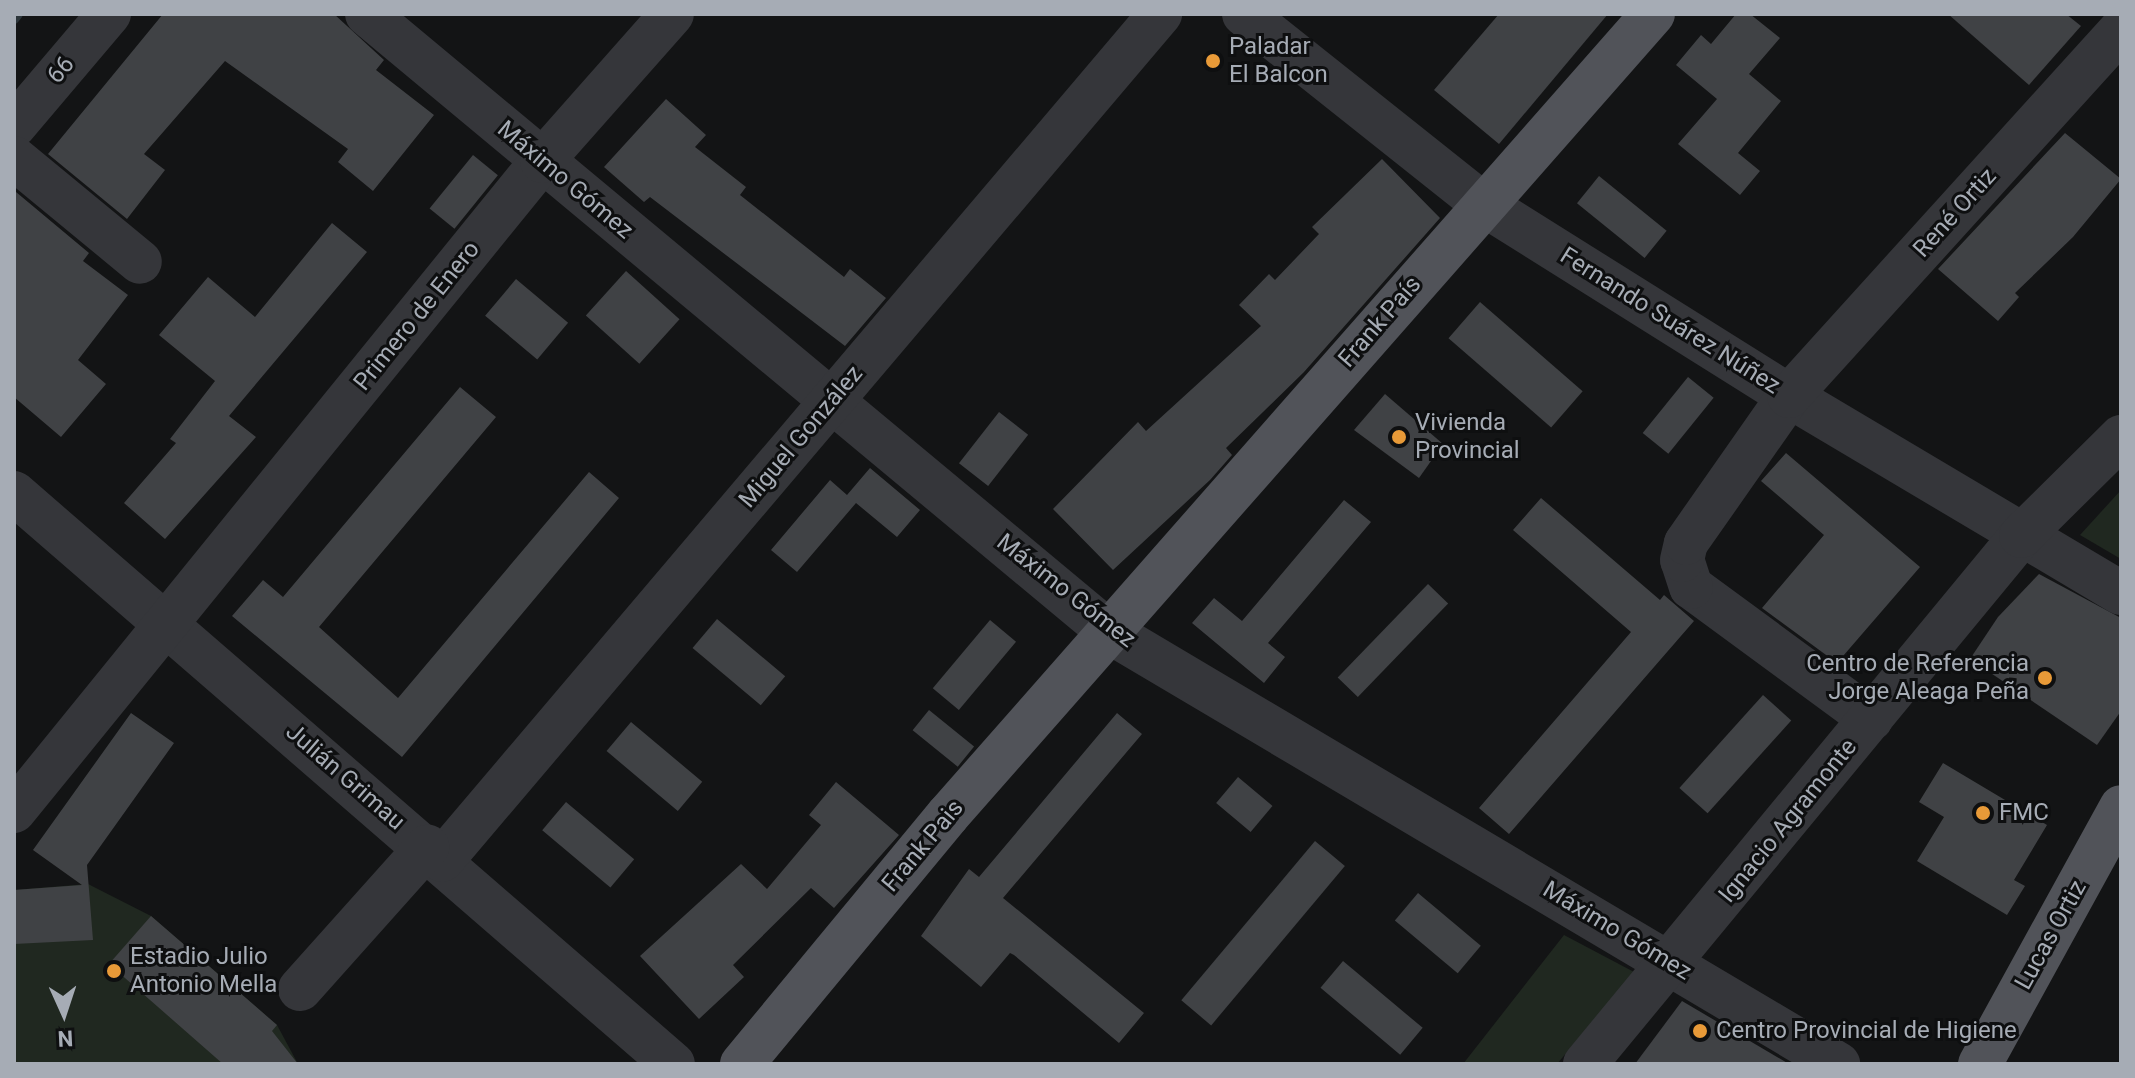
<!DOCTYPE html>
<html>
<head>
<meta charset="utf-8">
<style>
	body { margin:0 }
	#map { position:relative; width:2135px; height:1078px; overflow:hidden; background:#131415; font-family:Roboto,sans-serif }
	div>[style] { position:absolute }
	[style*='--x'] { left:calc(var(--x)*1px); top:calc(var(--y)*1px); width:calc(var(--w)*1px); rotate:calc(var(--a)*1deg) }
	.green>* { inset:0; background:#202820 }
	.stream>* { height:10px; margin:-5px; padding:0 5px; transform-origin:5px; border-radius:5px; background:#2c353a }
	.building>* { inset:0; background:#404245; transform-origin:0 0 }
	.minor>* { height:44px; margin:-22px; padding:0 22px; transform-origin:22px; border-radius:22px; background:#35363a }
	.major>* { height:44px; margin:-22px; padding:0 22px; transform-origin:22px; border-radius:22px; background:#515359 }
	.dots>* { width:22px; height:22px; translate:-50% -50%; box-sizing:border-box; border:4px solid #0e0f10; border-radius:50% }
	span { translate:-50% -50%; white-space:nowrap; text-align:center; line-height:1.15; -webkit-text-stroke:6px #0e0f10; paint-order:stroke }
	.poi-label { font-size:24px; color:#a6acb5 }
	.left { translate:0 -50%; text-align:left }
	.right { translate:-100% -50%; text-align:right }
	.street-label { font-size:24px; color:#a6acb5 }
	.frame { position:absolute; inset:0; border:16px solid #a6acb5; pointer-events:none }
	.north { position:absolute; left:24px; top:974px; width:80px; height:80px; -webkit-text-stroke:6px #0e0f10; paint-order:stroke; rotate:177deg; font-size:22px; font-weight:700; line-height:32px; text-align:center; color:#a6acb5 }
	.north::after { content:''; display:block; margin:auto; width:28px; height:36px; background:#a6acb5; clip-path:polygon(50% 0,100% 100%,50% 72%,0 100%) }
</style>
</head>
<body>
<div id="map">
	<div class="green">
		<div style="clip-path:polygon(2121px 490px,2121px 559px,2080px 535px)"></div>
		<div style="clip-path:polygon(88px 884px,151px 916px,277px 1025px,298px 1064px,14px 1064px,14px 890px)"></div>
		<div style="clip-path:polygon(1564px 935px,1634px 972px,1557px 1064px,1463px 1064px)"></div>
	</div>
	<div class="stream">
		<div style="--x:14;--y:19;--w:6;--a:-51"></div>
	</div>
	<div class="building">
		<div style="clip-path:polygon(163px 14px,334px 14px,384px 60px,376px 70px,434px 115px,373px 191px,338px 162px,348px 149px,225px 61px,144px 154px,165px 170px,127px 219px,48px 154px)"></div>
		<div style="clip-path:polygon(1499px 14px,1608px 14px,1499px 144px,1434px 90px)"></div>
		<div style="clip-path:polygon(1736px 14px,1750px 14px,1780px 38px,1749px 74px,1781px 101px,1738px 153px,1760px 171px,1740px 195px,1678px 144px,1717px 99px,1676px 65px,1701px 35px,1711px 44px)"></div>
		<div style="clip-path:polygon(1948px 14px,2066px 14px,2081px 26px,2029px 85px)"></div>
		<div style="clip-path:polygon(666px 99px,706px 135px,695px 147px,746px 187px,740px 195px,844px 277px,850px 269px,886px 298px,845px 346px,650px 197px,644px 202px,604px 167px)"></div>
		<div style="clip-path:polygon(2065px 133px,2121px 179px,2073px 237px,2015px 293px,2019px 297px,1998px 321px,1938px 269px)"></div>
		<div style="left:473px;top:155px;width:32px;height:69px;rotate:39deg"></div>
		<div style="clip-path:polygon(1382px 159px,1440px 218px,1304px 372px,1226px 448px,1232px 455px,1210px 480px,1113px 570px,1053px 509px,1138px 422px,1146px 431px,1261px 326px,1239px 305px,1269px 274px,1275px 280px,1319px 234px,1312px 227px)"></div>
		<div style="left:1599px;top:176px;width:87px;height:35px;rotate:39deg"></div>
		<div style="clip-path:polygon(16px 192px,89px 253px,83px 261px,128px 295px,78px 360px,106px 384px,61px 437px,14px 397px)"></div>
		<div style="clip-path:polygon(332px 223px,367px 252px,229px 416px,256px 437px,165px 539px,124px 503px,176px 443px,170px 439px,215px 381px,159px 335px,208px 277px,255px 317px)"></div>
		<div style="left:626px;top:271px;width:72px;height:60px;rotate:42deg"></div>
		<div style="left:516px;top:279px;width:68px;height:48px;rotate:40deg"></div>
		<div style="left:1480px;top:302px;width:136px;height:48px;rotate:41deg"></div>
		<div style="left:1688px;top:377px;width:33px;height:72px;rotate:39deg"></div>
		<div style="clip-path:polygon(460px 387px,496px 417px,319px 627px,398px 698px,589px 472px,619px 498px,402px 757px,232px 616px,263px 580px,283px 597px)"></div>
		<div style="clip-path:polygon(1385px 394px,1443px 444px,1419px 478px,1354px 430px)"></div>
		<div style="left:999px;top:412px;width:37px;height:65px;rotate:38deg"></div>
		<div style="clip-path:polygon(1786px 453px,1920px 567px,1837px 663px,1762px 608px,1824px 535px,1761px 481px)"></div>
		<div style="clip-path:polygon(870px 468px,920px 510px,897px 537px,856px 503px,797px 572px,771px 550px,830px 480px,847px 495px)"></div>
		<div style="clip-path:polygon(1541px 498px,1660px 600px,1664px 595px,1694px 621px,1509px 834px,1479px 808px,1631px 632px,1513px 530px)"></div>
		<div style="clip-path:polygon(1344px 500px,1371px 522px,1268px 643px,1285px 657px,1264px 683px,1192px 623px,1214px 598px,1242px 621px)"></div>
		<div style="clip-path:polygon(2039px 574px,2121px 618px,2121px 711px,2097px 745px,1970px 659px,1998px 617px)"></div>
		<div style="left:1428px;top:584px;width:28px;height:130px;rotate:44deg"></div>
		<div style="left:717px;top:619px;width:89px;height:38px;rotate:40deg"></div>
		<div style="left:990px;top:620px;width:34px;height:89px;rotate:40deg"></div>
		<div style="left:1763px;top:695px;width:38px;height:125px;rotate:42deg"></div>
		<div style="left:929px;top:710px;width:58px;height:26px;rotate:39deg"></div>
		<div style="clip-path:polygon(131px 713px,174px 743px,87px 865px,93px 940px,14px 944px,14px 890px,82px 885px,33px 850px)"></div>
		<div style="clip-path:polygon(1117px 713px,1142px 734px,1003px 898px,1144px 1013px,1119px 1043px,1014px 955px,1010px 953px,981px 987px,921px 936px,969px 869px,979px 877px)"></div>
		<div style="left:631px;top:722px;width:93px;height:38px;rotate:40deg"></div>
		<div style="clip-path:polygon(1943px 763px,2047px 825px,2014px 880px,2025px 886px,2007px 915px,1917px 861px,1944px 817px,1919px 802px)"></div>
		<div style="left:1238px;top:777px;width:45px;height:34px;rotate:40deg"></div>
		<div style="clip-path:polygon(836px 782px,899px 835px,834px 908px,811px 888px,733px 965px,744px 977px,699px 1019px,640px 956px,741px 864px,767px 889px,821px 825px,809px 815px)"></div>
		<div style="left:566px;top:802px;width:89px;height:37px;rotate:40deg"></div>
		<div style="left:1315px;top:841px;width:39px;height:208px;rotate:40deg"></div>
		<div style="left:1418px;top:893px;width:82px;height:36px;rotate:40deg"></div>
		<div style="clip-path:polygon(151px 916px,277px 1025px,272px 1031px,298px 1064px,223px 1064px,109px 964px)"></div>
		<div style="left:1343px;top:961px;width:104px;height:35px;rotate:40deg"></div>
		<div style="clip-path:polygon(1682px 1001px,1789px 1064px,1635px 1064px)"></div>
	</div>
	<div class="minor">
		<div style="--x:367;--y:14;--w:964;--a:39.78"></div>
		<div style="--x:1108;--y:631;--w:849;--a:30.67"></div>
		<div style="--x:1244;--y:14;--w:305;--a:38.5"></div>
		<div style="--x:1483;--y:204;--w:361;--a:32.1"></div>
		<div style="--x:1789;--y:396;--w:386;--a:30.7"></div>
		<div style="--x:14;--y:126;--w:147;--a:-49.7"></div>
		<div style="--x:14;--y:158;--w:163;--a:39.5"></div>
		<div style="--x:14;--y:493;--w:872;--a:40.91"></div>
		<div style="--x:1871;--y:719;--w:223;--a:-143.7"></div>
		<div style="--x:1691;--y:587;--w:28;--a:-108"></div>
		<div style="--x:1682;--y:560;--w:17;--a:-77"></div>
		<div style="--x:1686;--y:543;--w:179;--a:-55"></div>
		<div style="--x:1789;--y:396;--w:494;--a:-47.8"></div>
		<div style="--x:14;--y:811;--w:837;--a:-50.91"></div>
		<div style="--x:542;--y:161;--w:196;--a:-48.5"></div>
		<div style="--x:442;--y:860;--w:1110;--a:-49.68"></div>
		<div style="--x:300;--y:989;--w:191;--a:-48.2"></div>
		<div style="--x:1585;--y:1064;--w:685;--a:-50.45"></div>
		<div style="--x:2021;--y:536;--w:141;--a:-44.7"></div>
	</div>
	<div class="major">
		<div style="--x:742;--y:1064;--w:323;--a:-50.4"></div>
		<div style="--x:948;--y:815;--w:1067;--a:-48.65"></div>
		<div style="--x:1980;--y:1064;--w:293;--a:-61.2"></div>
	</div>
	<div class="dots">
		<div style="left:1213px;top:61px;background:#e89a38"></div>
		<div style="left:1399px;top:437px;background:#e89a38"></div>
		<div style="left:2045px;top:678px;background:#e89a38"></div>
		<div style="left:1983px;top:813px;background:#e89a38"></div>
		<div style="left:114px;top:971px;background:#e89a38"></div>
		<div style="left:1700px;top:1031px;background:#e89a38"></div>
	</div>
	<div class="poi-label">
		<span class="left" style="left:1229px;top:61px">Paladar<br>El Balcon</span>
		<span class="left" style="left:1415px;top:437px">Vivienda<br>Provincial</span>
		<span class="right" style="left:2029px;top:678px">Centro de Referencia<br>Jorge Aleaga Peña</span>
		<span class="left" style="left:1999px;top:813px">FMC</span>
		<span class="left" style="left:130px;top:971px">Estadio Julio<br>Antonio Mella</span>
		<span class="left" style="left:1716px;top:1031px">Centro Provincial de Higiene</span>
	</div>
	<div class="street-label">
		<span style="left:61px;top:70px;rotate:-50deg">66</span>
		<span style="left:565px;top:180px;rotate:40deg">Máximo Gómez</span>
		<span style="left:1955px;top:213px;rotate:-48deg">René Ortiz</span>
		<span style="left:417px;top:316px;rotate:-51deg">Primero de Enero</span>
		<span style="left:1670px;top:321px;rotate:32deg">Fernando Suárez Núñez</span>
		<span style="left:1380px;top:322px;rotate:-49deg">Frank País</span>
		<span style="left:801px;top:437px;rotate:-50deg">Miguel González</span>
		<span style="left:1066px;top:591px;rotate:38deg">Máximo Gómez</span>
		<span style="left:345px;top:777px;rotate:41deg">Julián Grimau</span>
		<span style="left:1788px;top:821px;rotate:-51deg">Ignacio Agramonte</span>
		<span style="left:923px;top:846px;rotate:-50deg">Frank Pais</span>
		<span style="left:1617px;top:931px;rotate:31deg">Máximo Gómez</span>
		<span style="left:2051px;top:935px;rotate:-61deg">Lucas Ortiz</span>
	</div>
	<div class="frame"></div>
	<div class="north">N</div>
</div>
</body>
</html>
